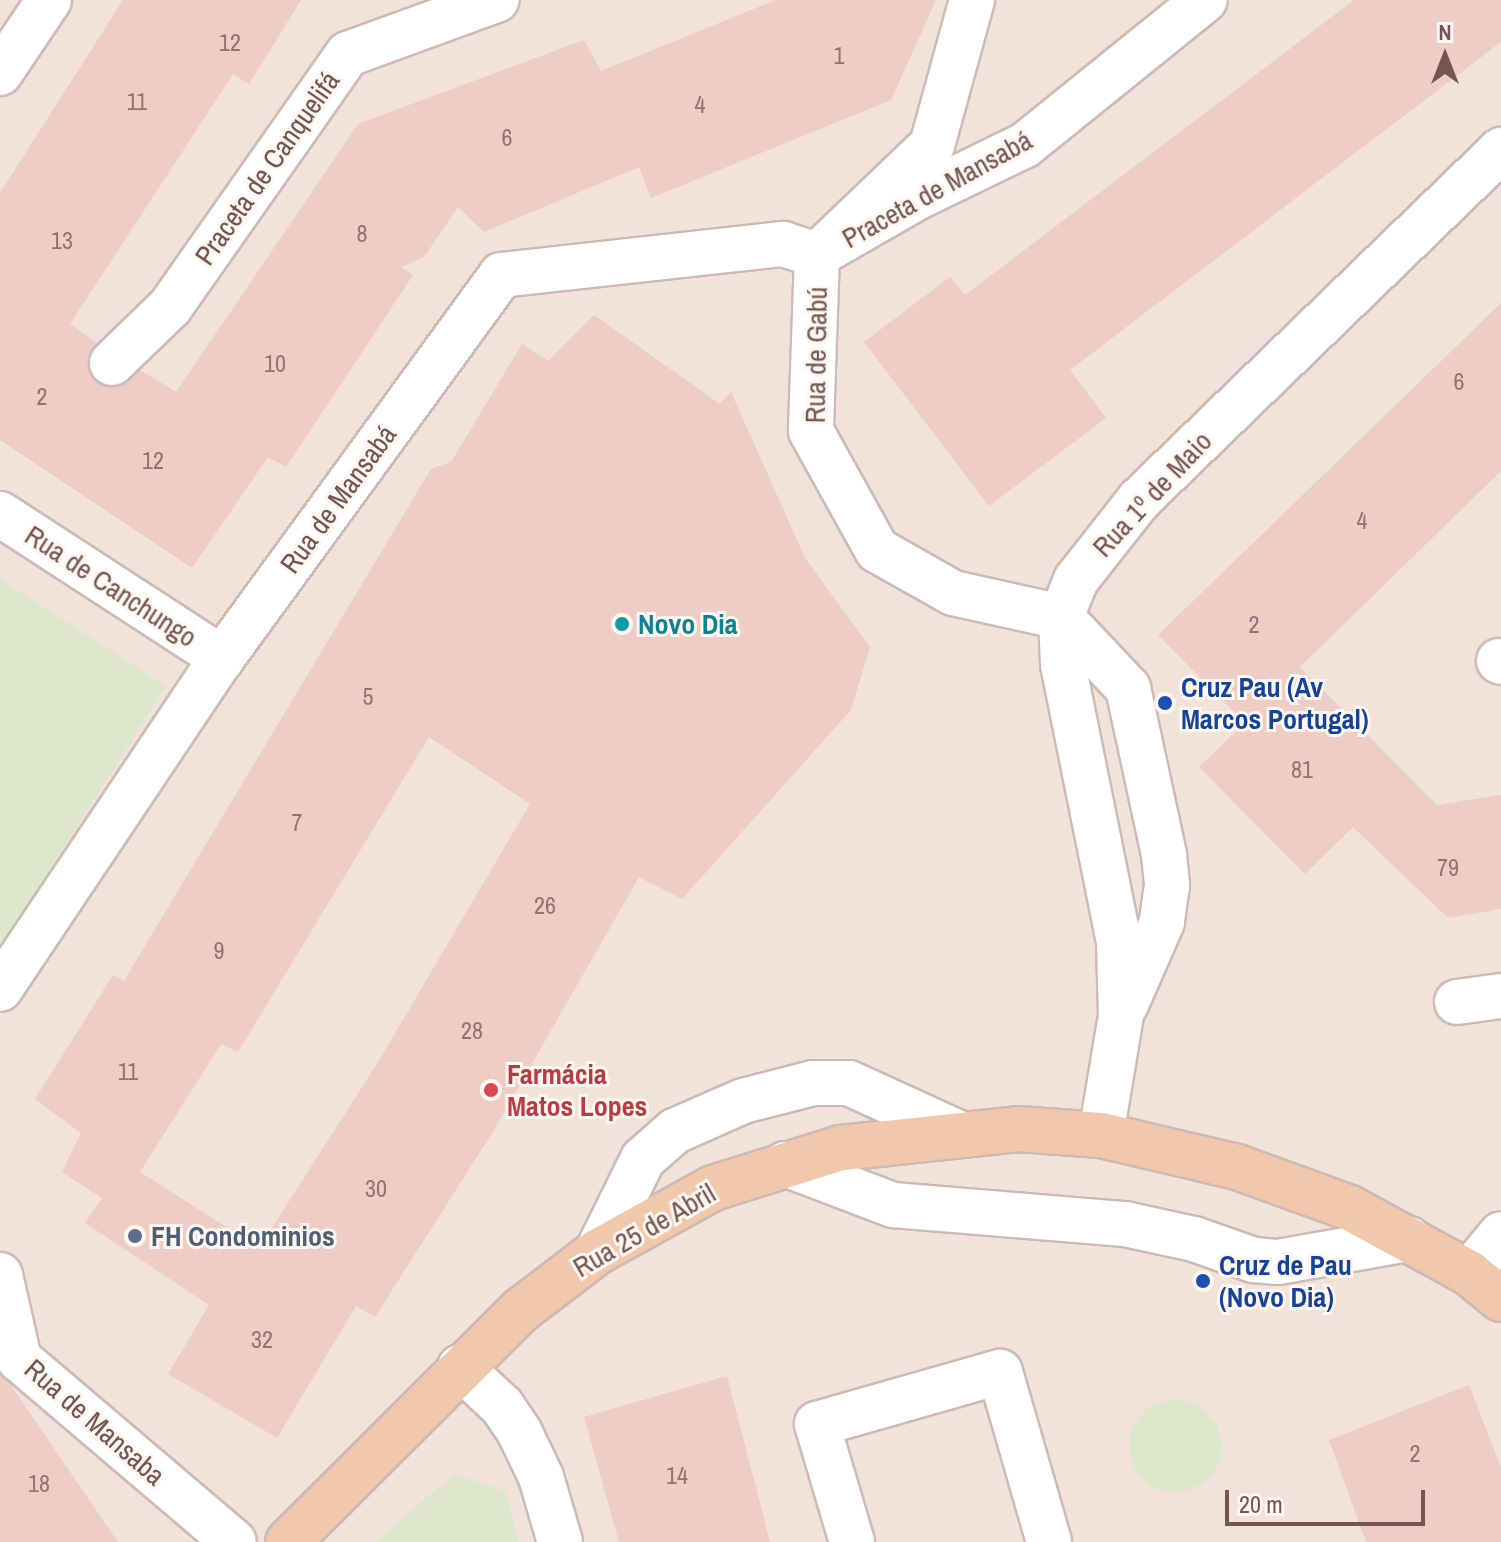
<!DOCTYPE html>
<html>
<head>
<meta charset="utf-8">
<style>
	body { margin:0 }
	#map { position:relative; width:1501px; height:1542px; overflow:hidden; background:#faf1eb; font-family:"Archivo Narrow",sans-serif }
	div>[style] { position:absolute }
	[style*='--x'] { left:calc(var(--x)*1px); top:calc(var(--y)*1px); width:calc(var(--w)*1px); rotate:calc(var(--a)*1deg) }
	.residential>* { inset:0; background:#f1e2da; transform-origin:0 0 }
	.green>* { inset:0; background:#dce7cb }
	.round { border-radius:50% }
	.building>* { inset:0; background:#edcdc6 }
	.roads { filter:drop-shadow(2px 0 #cebab5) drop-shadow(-2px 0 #cebab5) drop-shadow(0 2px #cebab5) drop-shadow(0 -2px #cebab5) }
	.minor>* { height:44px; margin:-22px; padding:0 22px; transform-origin:22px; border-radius:22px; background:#fff }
	.major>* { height:44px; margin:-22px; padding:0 22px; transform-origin:22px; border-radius:22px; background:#f1c8ac }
	.dots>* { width:22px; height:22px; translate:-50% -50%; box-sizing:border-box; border:4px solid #fdf6f1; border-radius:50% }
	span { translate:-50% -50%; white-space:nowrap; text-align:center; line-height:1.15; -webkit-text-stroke:6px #fdf6f1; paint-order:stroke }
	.number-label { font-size:24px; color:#92746e }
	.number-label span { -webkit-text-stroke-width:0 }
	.street-label { font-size:28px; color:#735651 }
	.culture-label { font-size:28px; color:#0d838f; font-weight:700 }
	.left { translate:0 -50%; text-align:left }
	.transit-label { font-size:28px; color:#164399; font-weight:700 }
	.health-label { font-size:28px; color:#be3a42; font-weight:700 }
	.service-label { font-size:28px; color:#4e5e75; font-weight:700 }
	.north { position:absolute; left:1405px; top:16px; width:80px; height:80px; -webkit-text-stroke:6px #fdf6f1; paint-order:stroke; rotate:0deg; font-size:22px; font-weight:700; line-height:32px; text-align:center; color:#735651 }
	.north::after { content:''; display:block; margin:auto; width:28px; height:36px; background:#735651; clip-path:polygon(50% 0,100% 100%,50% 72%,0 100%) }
	.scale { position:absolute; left:1225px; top:1490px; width:200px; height:36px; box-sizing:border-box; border:4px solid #735651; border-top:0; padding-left:10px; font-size:24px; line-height:28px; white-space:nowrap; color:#735651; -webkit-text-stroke:6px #fdf6f1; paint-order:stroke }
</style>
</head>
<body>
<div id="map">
	<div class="residential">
		<div style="left:0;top:0;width:1501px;height:1542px"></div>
	</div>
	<div class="green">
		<div style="clip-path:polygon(0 579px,166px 686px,0 947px)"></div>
		<div class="round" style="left:1129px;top:1400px;width:92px;height:92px"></div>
		<div style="clip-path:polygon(454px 1474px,505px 1491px,518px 1542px,376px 1542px)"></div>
	</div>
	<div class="building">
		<div style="clip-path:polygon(123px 0,301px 0,249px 84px,233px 74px,70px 324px,97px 343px,88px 357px,95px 381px,117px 387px,140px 370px,176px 392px,358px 124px,584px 40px,601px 71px,776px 0,936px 0,891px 100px,651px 198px,639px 167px,484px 232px,458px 207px,424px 257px,401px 267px,413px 275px,286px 467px,268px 457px,192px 568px,0 440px,0 193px)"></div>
		<div style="clip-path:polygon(1354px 0,1501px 0,1501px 42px,1070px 370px,1106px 418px,989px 506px,864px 342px,950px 277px,965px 295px)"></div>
		<div style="clip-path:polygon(1501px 303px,1501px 471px,1300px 667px,1437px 805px,1501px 795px,1501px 909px,1448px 918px,1353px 827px,1305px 874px,1199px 767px,1245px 723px,1158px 635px)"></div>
		<div style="clip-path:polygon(evenodd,594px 315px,720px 404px,731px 392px,805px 558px,870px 647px,851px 710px,682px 899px,639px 877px,494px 1130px,375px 1317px,356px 1306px,277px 1438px,168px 1374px,209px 1305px,85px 1223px,102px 1198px,62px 1172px,81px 1133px,35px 1099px,113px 975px,124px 981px,431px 469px,451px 462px,522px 344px,548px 361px,594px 315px,429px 737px,530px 804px,380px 1059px,259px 1248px,140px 1172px,221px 1044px,238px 1052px,429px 737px)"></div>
		<div style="clip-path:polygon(0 1374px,10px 1384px,118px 1542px,0 1542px)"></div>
		<div style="clip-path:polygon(727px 1376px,770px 1542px,619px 1542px,584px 1417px)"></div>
		<div style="clip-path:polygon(1469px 1385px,1501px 1468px,1501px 1542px,1366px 1542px,1329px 1440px)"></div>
	</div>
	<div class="roads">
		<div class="minor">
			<div style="--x:972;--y:0;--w:150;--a:105.4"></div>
			<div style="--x:932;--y:145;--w:159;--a:136.3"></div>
			<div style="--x:817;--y:255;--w:176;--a:92"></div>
			<div style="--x:811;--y:431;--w:136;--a:61"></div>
			<div style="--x:877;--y:550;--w:87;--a:29.5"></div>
			<div style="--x:953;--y:593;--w:111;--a:12.5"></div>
			<div style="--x:0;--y:73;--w:88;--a:-56.1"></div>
			<div style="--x:112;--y:363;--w:81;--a:-44"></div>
			<div style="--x:170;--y:307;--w:309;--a:-54.9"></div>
			<div style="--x:348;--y:54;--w:158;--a:-20"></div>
			<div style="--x:0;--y:514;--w:265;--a:33"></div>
			<div style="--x:1061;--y:617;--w:98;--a:46.7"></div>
			<div style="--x:1128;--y:688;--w:171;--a:77.8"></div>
			<div style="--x:1164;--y:855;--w:30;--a:84"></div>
			<div style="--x:1167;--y:885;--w:37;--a:98"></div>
			<div style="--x:1162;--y:922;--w:90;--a:113.7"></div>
			<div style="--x:1499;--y:661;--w:2;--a:27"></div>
			<div style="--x:0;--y:989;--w:399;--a:-56.2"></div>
			<div style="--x:222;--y:658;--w:474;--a:-53.9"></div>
			<div style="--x:501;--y:275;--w:284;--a:-6.3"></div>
			<div style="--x:783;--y:244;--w:36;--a:18"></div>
			<div style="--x:817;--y:255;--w:114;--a:-29.9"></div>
			<div style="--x:916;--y:198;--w:121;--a:-25.9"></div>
			<div style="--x:1025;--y:145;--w:231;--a:-38.9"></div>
			<div style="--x:1457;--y:1002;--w:44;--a:-7.8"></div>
			<div style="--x:1101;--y:1135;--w:122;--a:-80.5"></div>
			<div style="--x:1121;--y:1015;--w:73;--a:-91.6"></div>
			<div style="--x:1119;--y:942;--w:283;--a:-101.4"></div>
			<div style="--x:1063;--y:665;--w:48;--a:-92.4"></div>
			<div style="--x:1061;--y:617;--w:40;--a:-68"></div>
			<div style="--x:1076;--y:580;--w:102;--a:-51.8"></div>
			<div style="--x:1139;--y:500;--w:504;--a:-44.03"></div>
			<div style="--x:785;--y:1164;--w:116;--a:20.8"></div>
			<div style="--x:893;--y:1205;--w:233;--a:4.7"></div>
			<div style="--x:1125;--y:1224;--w:71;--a:12.3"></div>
			<div style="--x:1194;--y:1239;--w:64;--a:19.3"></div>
			<div style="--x:1254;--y:1260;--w:24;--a:5"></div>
			<div style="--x:1278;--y:1262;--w:133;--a:-10"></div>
			<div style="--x:597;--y:1252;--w:104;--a:-63.7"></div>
			<div style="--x:643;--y:1159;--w:43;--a:-41.2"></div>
			<div style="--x:675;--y:1131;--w:74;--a:-23.8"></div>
			<div style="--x:743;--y:1101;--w:72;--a:-14.4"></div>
			<div style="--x:813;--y:1083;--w:36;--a:0"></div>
			<div style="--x:849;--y:1083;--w:118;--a:24.6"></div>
			<div style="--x:1469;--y:1273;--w:50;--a:-50.6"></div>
			<div style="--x:0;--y:1275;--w:86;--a:77.3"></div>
			<div style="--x:19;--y:1359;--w:282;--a:40.4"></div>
			<div style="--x:460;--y:1367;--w:57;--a:42.9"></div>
			<div style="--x:502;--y:1406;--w:32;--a:56"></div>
			<div style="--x:520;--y:1433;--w:49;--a:64.5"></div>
			<div style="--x:541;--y:1477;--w:68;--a:73.7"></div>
			<div style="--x:852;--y:1542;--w:123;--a:-106.5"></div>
			<div style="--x:817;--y:1424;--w:190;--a:-15.9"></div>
			<div style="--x:1000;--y:1372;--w:177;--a:73.9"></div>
		</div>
		<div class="major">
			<div style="--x:288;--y:1542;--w:329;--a:-44.9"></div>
			<div style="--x:521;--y:1310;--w:96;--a:-37.3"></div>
			<div style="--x:597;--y:1252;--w:132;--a:-28.9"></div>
			<div style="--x:713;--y:1188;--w:134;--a:-17.4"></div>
			<div style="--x:841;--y:1148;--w:178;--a:-6.1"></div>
			<div style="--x:1018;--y:1129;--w:83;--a:4.1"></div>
			<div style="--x:1101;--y:1135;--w:140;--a:13.2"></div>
			<div style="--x:1237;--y:1167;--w:120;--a:19.9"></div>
			<div style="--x:1350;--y:1208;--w:136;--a:28.6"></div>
			<div style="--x:1469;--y:1273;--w:41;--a:39.1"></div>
		</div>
	</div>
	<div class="dots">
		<div style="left:622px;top:624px;background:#0f9aa8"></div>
		<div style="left:1165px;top:703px;background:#1a4fb4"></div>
		<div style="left:491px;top:1090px;background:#e0444e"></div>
		<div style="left:135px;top:1236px;background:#5c6f8a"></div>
		<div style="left:1203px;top:1281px;background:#1a4fb4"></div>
	</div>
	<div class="number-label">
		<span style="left:230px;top:43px">12</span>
		<span style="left:839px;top:56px">1</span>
		<span style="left:137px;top:102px">11</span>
		<span style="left:700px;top:105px">4</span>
		<span style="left:507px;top:138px">6</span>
		<span style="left:362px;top:234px">8</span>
		<span style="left:62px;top:241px">13</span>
		<span style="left:275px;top:364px">10</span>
		<span style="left:1459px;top:382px">6</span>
		<span style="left:42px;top:397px">2</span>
		<span style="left:153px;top:461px">12</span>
		<span style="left:1362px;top:521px">4</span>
		<span style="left:1254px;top:625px">2</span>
		<span style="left:368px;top:697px">5</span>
		<span style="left:1302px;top:770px">81</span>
		<span style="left:297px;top:823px">7</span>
		<span style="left:1448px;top:868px">79</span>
		<span style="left:545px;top:906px">26</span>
		<span style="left:219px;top:951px">9</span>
		<span style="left:472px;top:1031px">28</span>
		<span style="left:128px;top:1072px">11</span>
		<span style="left:376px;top:1189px">30</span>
		<span style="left:262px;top:1340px">32</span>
		<span style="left:1415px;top:1454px">2</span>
		<span style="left:677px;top:1476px">14</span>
		<span style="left:39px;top:1484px">18</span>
	</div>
	<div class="street-label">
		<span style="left:267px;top:168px;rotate:-55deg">Praceta de Canquelifá</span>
		<span style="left:937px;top:189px;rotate:-29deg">Praceta de Mansabá</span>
		<span style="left:816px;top:355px;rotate:-89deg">Rua de Gabú</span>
		<span style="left:1152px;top:494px;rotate:-47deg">Rua 1º de Maio</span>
		<span style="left:338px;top:499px;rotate:-54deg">Rua de Mansabá</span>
		<span style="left:111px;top:586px;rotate:33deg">Rua de Canchungo</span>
		<span style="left:644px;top:1230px;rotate:-30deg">Rua 25 de Abril</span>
		<span style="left:95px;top:1422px;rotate:41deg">Rua de Mansaba</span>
	</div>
	<div class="culture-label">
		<span class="left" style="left:638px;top:624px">Novo Dia</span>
	</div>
	<div class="transit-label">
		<span class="left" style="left:1181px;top:703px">Cruz Pau (Av<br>Marcos Portugal)</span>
		<span class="left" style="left:1219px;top:1281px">Cruz de Pau<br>(Novo Dia)</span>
	</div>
	<div class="health-label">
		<span class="left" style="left:507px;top:1090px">Farmácia<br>Matos Lopes</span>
	</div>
	<div class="service-label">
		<span class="left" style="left:151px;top:1236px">FH Condominios</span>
	</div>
	<div class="north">N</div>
	<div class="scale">20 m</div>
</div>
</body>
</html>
